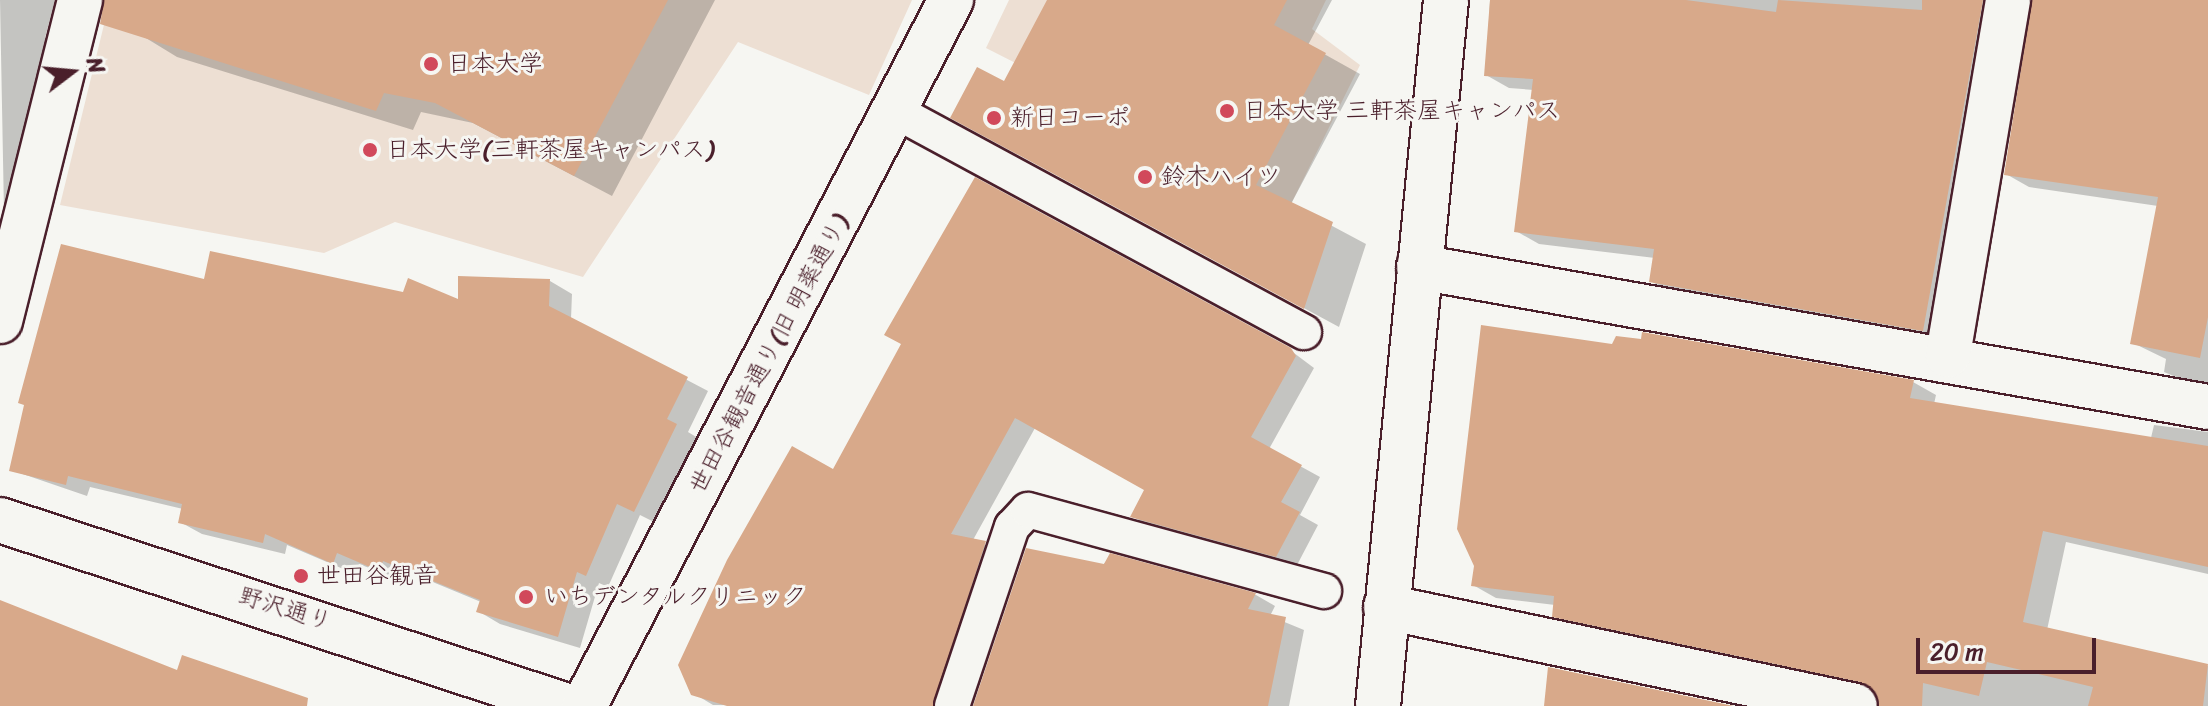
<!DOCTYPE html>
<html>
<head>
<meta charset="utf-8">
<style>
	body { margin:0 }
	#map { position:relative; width:2208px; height:706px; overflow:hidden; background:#f6f6f2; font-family:Sriracha,"Klee One",sans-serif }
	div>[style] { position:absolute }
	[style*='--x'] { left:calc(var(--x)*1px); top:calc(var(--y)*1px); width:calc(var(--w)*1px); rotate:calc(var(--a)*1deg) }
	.built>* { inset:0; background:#eddfd3 }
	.shadow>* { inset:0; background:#0003 }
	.building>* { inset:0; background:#d8a98a }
	.roads { filter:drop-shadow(2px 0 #4a1f2b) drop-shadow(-2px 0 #4a1f2b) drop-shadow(0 2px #4a1f2b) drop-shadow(0 -2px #4a1f2b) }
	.service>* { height:34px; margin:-17px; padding:0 17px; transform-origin:17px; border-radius:17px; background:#f6f6f2 }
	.minor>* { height:44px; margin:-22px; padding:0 22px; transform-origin:22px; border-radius:22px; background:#f6f6f2 }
	.tertiary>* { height:44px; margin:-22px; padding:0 22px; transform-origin:22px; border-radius:22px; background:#f6f6f2 }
	.dots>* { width:22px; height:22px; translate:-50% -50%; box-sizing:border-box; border:4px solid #f6f6f2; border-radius:50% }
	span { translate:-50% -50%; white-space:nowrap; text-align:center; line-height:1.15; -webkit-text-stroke:6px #f6f6f2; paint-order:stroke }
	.poi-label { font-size:24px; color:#4a1f2b }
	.left { translate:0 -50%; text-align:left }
	.street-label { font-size:24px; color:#4a1f2b }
	.north { position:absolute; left:32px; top:32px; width:80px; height:80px; -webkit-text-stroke:6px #f6f6f2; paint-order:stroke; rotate:74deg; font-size:22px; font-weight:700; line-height:32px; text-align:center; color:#4a1f2b }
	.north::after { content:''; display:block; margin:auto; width:28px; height:36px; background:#4a1f2b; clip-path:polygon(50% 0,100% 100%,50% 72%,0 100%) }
	.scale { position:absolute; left:1916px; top:638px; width:180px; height:36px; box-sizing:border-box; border:4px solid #4a1f2b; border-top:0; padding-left:10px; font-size:24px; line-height:28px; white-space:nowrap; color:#4a1f2b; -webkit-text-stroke:6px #f6f6f2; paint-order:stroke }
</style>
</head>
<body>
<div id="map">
	<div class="built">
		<div style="clip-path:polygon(110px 0,912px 0,869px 95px,738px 42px,583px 277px,395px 222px,324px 253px,60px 205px)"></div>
		<div style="clip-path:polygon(1009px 0,1326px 0,1312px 29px,1360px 65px,1291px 204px,986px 48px)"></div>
	</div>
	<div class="shadow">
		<div style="clip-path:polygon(0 0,55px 0,45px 38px,54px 44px,4px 213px)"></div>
		<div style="clip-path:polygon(150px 0,715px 0,612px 196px,473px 123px,421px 112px,413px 130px,177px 57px,141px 35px)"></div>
		<div style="clip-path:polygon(1049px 0,1332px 0,1308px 45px,1360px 74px,1291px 204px,1366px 244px,1339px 327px,987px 137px,1004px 84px)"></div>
		<div style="clip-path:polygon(1490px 0,2013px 0,1946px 343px,1675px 295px,1651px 281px,1655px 258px,1539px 244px,1516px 231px,1534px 90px,1509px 88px,1486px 75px)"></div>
		<div style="clip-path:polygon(2034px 0,2208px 0,2208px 390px,2164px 372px,2166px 359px,2133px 343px,2158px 206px,2029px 187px,2006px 174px)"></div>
		<div style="clip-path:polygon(205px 281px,460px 302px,550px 281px,572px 294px,571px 319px,708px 391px,688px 432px,698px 438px,656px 523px,640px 515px,608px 587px,599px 583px,580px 648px,500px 624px,478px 611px,481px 602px,406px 571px,402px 581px,359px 564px,355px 574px,287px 545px,285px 554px,202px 534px,180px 522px,183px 509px,90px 487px,87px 496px,11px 470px)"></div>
		<div style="clip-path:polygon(904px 344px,1290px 350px,1314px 368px,1269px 449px,1320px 477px,1300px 515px,1318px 525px,1296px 567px,1151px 527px,1132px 516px,1147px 490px,1035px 428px,973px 540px,1005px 554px,954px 706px,713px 705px,693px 693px,834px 472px)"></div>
		<div style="clip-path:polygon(1613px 346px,1913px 382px,1936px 395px,1934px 404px,2150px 442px,2154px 425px,2208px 432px,2208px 574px,2066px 542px,2047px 630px,2208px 666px,2208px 706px,1879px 706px,1881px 698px,1578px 629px,1554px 615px,1555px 605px,1496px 598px,1473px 585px)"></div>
		<div style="clip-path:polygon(1111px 556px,1256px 595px,1275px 606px,1270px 616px,1304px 630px,1289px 706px,975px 706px)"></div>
	</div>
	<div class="building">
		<div style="clip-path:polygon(104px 0,668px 0,574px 176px,435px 103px,384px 93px,376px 111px,100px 24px)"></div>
		<div style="clip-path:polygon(1047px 0,1287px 0,1274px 25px,1326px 53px,1256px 185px,1333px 222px,1304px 309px,950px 118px,977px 67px,1004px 81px)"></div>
		<div style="clip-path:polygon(1490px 0,1686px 0,1776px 12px,1778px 0,1922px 10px,1922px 0,1983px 0,1923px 331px,1649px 282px,1654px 249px,1514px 232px,1533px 79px,1484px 76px)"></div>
		<div style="clip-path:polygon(2032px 0,2208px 0,2208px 317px,2200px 358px,2130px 344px,2158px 197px,2004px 175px)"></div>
		<div style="clip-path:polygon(975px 177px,1291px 348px,1296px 356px,1251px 437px,1302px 465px,1281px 502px,1300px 512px,1276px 557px,1130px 517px,1144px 490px,1015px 418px,951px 534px,986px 541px,933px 706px,727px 706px,691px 695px,678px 665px,727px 560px,792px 446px,833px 469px,901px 344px,884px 335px)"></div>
		<div style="clip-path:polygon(61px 244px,204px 279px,210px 251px,403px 292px,408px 278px,458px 299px,458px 276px,550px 279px,549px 306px,688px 377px,667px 419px,677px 424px,634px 512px,617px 504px,586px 576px,577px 572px,558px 637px,476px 612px,480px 600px,383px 561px,379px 571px,337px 553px,333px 564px,265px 534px,263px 543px,178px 523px,182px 504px,68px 476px,66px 485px,9px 471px,24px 405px,18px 403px)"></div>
		<div style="clip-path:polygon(1481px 325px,1612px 344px,1616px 336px,1641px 339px,1642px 332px,1914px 380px,1910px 398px,2208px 446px,2208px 567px,2043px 531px,2023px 622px,2208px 664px,2203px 706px,2088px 706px,2093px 687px,1987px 662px,1979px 696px,1923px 683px,1922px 706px,1879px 706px,1860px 682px,1552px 617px,1554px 596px,1471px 586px,1474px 566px,1457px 529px)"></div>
		<div style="clip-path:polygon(1026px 548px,1104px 564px,1110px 553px,1256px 593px,1248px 609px,1286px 617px,1268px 706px,973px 706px)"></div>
		<div style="clip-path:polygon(0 600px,177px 670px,182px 655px,308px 698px,307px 706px,0 706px)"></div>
		<div style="clip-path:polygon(1548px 667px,1734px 706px,1544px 706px)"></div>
	</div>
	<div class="roads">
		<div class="service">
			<div style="--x:895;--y:111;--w:465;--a:28.4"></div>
			<div style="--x:952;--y:706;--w:189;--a:-71.5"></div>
			<div style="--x:1012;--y:527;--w:23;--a:-47"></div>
			<div style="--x:1028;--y:510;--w:307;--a:15.3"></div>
		</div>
		<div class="minor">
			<div style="--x:1419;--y:267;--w:801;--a:10.06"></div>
			<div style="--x:0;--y:321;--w:331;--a:-76"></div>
			<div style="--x:1948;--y:355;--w:360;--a:-80.4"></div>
			<div style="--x:1386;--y:607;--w:479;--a:11.9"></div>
			<div style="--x:1378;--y:706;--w:709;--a:-84.5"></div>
		</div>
		<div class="tertiary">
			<div style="--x:0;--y:520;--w:597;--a:18.16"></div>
			<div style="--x:584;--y:706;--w:796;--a:-62.53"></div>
		</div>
	</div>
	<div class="dots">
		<div style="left:431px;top:64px;background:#d1495b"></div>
		<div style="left:1227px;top:111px;background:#d1495b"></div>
		<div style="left:994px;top:118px;background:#d1495b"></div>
		<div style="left:370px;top:150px;background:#d1495b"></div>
		<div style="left:1145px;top:177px;background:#d1495b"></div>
		<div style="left:301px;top:576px;background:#d1495b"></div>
		<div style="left:526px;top:597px;background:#d1495b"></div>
	</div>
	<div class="poi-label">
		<span class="left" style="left:447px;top:64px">日本大学</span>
		<span class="left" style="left:1243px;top:111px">日本大学 三軒茶屋キャンパス</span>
		<span class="left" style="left:1010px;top:118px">新日コーポ</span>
		<span class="left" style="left:386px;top:150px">日本大学(三軒茶屋キャンパス)</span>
		<span class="left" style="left:1161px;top:177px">鈴木ハイツ</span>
		<span class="left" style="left:317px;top:576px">世田谷観音</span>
		<span class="left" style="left:544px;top:597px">いちデンタルクリニック</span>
	</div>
	<div class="street-label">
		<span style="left:769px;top:354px;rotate:-62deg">世田谷観音通り(旧 明薬通り)</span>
		<span style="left:285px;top:609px;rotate:17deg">野沢通り</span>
	</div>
	<div class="north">N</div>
	<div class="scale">20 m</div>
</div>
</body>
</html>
